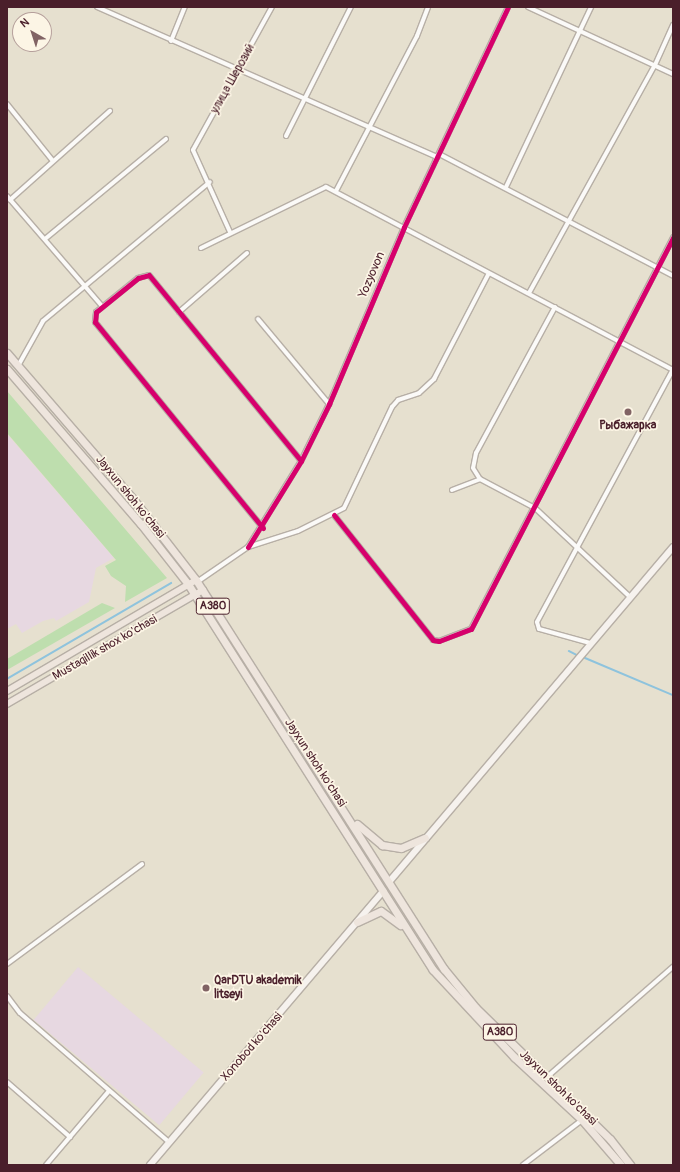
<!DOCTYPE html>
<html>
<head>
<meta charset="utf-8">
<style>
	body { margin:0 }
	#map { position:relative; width:680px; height:1172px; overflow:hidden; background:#e6e0cf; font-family:Pangolin,sans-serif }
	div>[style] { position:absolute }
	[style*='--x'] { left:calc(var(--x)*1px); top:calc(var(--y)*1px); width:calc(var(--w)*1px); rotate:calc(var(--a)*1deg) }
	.built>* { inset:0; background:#e7d8e1; transform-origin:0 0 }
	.green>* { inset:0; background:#bedeae }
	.stream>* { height:1.5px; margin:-0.75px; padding:0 0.75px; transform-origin:0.75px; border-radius:0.75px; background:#8ec3dd }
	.roads { filter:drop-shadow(1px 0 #b7afa6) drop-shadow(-1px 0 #b7afa6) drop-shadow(0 1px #b7afa6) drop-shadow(0 -1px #b7afa6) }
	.minor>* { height:4px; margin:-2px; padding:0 2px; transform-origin:2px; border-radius:2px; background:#fbfaf8 }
	.secondary>* { height:6px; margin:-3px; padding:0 3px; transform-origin:3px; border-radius:3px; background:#f6f2ee }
	.primary>* { height:6px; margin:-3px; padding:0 3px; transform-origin:3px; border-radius:3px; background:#eee5dd }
	.trunk>* { height:7px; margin:-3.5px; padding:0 3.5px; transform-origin:3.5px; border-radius:3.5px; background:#eee5dd }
	.cycleway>* { height:5px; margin:-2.5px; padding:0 2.5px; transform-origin:2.5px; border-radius:2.5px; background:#d6006c }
	.dots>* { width:11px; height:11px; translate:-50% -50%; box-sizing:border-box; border:2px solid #fcf5e5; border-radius:50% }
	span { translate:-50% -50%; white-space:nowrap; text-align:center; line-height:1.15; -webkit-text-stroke:3.5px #fcf5e5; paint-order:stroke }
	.shield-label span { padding:1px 3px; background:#fcf5e5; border:1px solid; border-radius:3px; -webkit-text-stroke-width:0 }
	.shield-label { font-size:11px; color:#4a1f2b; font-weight:700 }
	.street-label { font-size:12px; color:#4a1f2b }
	.poi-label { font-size:12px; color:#4a1f2b; font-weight:700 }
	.left { translate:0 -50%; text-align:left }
	.frame { position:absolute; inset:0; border:8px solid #4a1f2b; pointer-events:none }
	.north { position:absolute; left:12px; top:12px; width:40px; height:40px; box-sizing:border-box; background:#fcf5e5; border:1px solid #b59f9b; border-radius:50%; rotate:321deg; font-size:11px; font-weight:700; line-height:16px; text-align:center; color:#4a1f2b }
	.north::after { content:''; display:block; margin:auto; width:14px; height:18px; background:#816364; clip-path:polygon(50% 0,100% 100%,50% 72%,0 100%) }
</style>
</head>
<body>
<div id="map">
	<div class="built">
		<div style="clip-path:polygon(7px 434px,114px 558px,96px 568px,89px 602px,56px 621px,54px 618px,43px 621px,22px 633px,16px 624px,7px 629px)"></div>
		<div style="left:78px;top:967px;width:164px;height:69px;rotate:40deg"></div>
	</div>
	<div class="green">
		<div style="clip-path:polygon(7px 391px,167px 578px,125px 602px,126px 586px,111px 576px,105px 566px,116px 560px,7px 433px)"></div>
		<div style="clip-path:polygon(102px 603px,115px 608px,7px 670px,7px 659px)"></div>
	</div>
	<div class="stream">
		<div style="--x:569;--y:651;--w:11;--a:27"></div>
		<div style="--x:583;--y:657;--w:98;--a:22.9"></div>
		<div style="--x:7;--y:679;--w:190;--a:-30.3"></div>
	</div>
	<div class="roads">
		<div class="minor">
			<div style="--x:97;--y:7;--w:372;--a:23.8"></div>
			<div style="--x:528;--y:7;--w:160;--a:24.8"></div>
			<div style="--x:171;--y:41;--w:37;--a:-68"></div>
			<div style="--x:7;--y:104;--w:72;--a:51.2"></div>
			<div style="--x:286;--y:136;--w:144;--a:-63.3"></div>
			<div style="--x:439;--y:154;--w:264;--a:27.5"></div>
			<div style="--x:506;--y:187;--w:199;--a:-64.7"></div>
			<div style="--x:336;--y:191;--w:175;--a:-62.4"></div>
			<div style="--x:417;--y:36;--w:31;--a:-69"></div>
			<div style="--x:7;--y:196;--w:144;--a:49.2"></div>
			<div style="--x:10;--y:200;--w:134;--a:-41.7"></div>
			<div style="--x:230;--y:232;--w:90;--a:-114.3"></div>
			<div style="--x:193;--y:150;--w:163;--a:-61.1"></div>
			<div style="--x:45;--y:239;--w:157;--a:-39.6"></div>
			<div style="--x:201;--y:248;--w:139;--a:-26"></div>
			<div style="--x:326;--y:187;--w:392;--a:27.8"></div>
			<div style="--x:529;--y:293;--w:260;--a:-61.1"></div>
			<div style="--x:655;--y:65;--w:44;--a:-65.8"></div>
			<div style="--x:555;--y:307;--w:166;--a:118.4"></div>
			<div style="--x:476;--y:453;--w:15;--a:101"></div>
			<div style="--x:473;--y:468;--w:13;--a:58"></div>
			<div style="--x:480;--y:479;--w:62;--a:27.8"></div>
			<div style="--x:535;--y:508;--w:130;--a:43.1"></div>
			<div style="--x:179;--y:312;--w:90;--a:-40.9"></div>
			<div style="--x:258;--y:319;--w:111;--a:50.1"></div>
			<div style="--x:18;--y:366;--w:51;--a:-60.9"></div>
			<div style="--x:43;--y:321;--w:217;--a:-39.8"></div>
			<div style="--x:452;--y:490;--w:30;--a:-21"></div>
			<div style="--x:334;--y:515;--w:159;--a:51.6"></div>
			<div style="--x:433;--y:640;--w:6;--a:9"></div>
			<div style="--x:439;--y:641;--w:34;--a:-21"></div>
			<div style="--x:471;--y:629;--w:441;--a:-62.7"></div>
			<div style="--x:263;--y:528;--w:266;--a:-129.2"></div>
			<div style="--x:95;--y:322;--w:10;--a:-84"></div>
			<div style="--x:96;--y:312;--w:54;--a:-39"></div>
			<div style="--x:138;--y:278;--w:11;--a:-15"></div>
			<div style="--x:149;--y:275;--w:240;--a:50.7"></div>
			<div style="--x:248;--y:547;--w:101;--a:-58.4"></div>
			<div style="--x:301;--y:461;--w:64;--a:-63.8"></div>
			<div style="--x:329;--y:404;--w:192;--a:-67"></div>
			<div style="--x:404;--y:227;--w:243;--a:-64.7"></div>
			<div style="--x:197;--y:582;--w:62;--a:-34.5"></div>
			<div style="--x:248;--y:547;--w:52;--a:-17.7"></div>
			<div style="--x:298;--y:531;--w:51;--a:-26.6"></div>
			<div style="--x:344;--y:508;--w:112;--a:-64.6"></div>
			<div style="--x:392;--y:407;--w:9;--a:-49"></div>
			<div style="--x:398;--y:400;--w:22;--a:-18"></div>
			<div style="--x:419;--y:393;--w:21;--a:-43"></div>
			<div style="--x:434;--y:379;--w:119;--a:-62.6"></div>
			<div style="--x:590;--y:643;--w:53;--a:-164.6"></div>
			<div style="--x:539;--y:629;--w:7;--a:-106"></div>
			<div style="--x:537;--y:622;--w:287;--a:-61.7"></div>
			<div style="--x:7;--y:964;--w:168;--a:-36.5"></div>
			<div style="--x:7;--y:996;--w:21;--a:53"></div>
			<div style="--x:20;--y:1013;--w:197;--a:40.9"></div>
			<div style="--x:546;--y:1078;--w:169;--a:-41.2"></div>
			<div style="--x:7;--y:1082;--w:84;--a:41.1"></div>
			<div style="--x:46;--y:1165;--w:97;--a:-49.6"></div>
			<div style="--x:523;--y:1165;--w:74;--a:-37.3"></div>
		</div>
		<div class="secondary">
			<div style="--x:389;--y:882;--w:439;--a:-49.7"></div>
			<div style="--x:150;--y:1165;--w:360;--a:-49.6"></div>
		</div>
		<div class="primary">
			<div style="--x:7;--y:691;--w:219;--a:-30.4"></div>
			<div style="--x:7;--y:704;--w:227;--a:-30.2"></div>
		</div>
		<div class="trunk">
			<div style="--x:7;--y:353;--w:193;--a:49.2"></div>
			<div style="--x:133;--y:499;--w:103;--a:52.1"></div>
			<div style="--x:196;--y:580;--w:461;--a:57.5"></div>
			<div style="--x:444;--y:969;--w:50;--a:50.6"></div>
			<div style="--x:476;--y:1008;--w:187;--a:44.4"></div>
			<div style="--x:610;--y:1139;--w:33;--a:52"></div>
			<div style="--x:7;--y:369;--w:205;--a:49.2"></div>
			<div style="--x:141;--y:524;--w:76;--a:51.9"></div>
			<div style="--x:188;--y:584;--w:457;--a:57.6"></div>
			<div style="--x:433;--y:970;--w:119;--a:47"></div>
			<div style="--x:514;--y:1057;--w:93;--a:42.8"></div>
			<div style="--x:582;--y:1120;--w:60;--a:49.1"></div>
			<div style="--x:357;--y:824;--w:33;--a:40"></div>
			<div style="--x:382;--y:845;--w:19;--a:9"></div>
			<div style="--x:401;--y:848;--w:26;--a:-23"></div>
			<div style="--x:357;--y:922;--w:26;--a:-25"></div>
			<div style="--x:381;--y:911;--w:24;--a:36"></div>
		</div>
	</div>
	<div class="cycleway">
		<div style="--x:334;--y:515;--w:159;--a:51.6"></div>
		<div style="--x:433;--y:640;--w:6;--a:9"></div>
		<div style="--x:439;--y:641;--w:34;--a:-21"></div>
		<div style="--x:471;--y:629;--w:441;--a:-62.7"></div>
		<div style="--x:263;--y:528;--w:266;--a:-129.2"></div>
		<div style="--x:95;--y:322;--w:10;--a:-84"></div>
		<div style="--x:96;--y:312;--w:54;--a:-39"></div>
		<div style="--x:138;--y:278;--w:11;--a:-15"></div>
		<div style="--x:149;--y:275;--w:240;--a:50.7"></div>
		<div style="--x:248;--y:547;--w:101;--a:-58.4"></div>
		<div style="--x:301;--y:461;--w:64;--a:-63.8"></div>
		<div style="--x:329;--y:404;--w:192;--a:-67"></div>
		<div style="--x:404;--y:227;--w:243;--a:-64.7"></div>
	</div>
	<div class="dots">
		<div style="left:628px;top:412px;background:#816364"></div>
		<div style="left:206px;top:988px;background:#816364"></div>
	</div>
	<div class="shield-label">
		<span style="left:213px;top:606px">A380</span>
		<span style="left:500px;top:1032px">A380</span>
	</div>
	<div class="street-label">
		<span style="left:233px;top:79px;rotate:-61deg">улица Шерозий</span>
		<span style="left:372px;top:275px;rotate:-67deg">Yozyovon</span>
		<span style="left:130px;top:497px;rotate:51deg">Jayxun shoh ko'chasi</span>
		<span style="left:105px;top:648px;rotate:-30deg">Mustaqillik shox ko'chasi</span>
		<span style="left:315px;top:763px;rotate:57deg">Jayxun shoh ko'chasi</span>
		<span style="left:252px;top:1047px;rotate:-49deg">Xonobod ko'chasi</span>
		<span style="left:558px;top:1088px;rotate:44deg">Jayxun shoh ko'chasi</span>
	</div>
	<div class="poi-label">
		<span style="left:628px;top:426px">Рыбажарка</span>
		<span class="left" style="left:214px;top:988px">QarDTU akademik<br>litseyi</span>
	</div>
	<div class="frame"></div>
	<div class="north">N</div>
</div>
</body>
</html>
